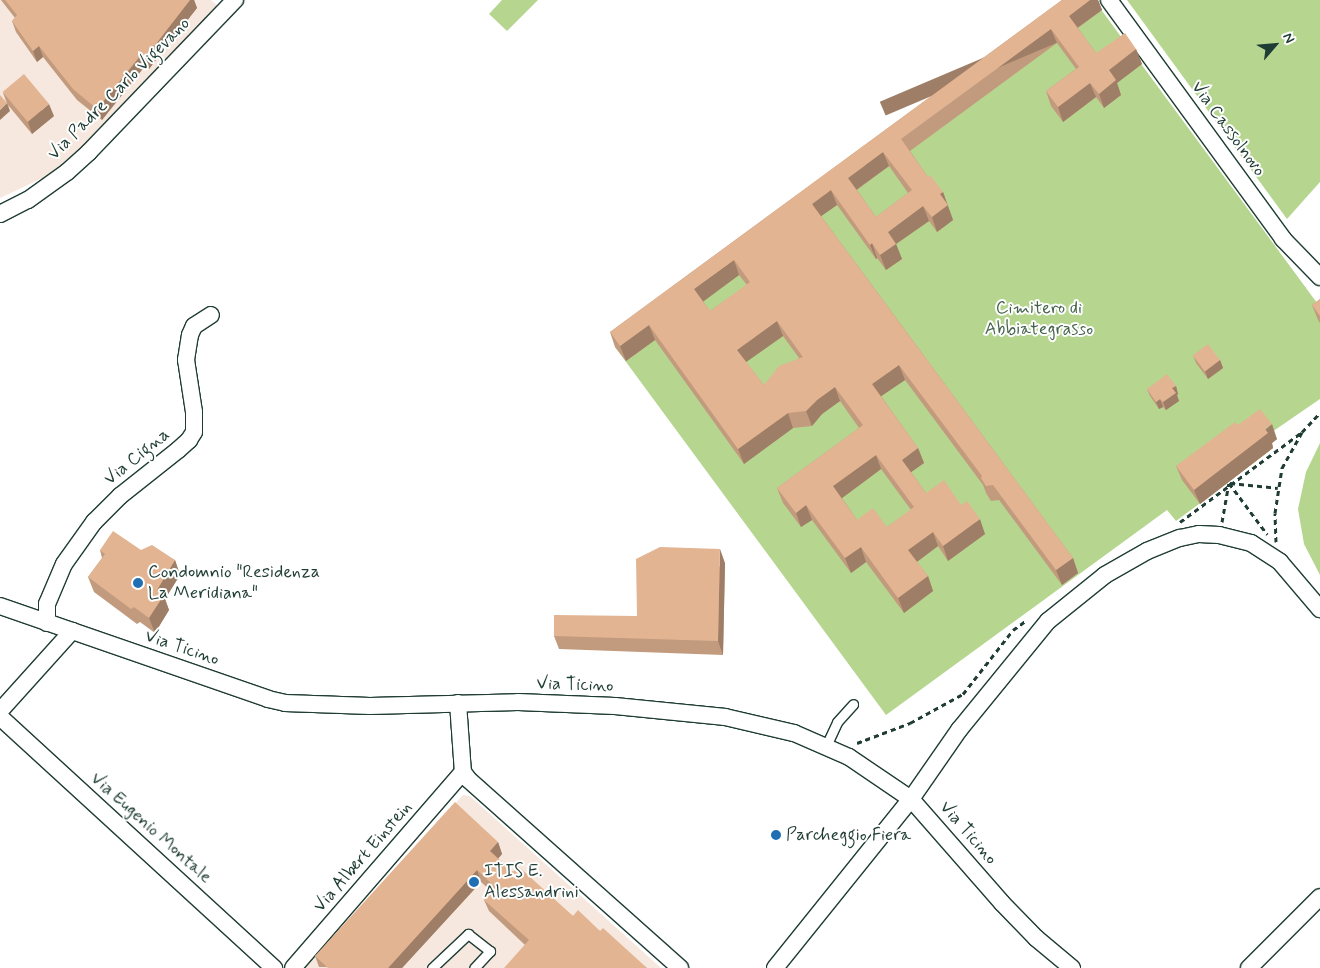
<!DOCTYPE html>
<html>
<head>
<meta charset="utf-8">
<style>
	body { margin:0 }
	#map { position:relative; width:1320px; height:968px; overflow:hidden; background:#fff; font-family:Mynerve,sans-serif }
	div>[style] { position:absolute }
	[style*='--x'] { left:calc(var(--x)*1px); top:calc(var(--y)*1px); width:calc(var(--w)*1px); rotate:calc(var(--a)*1deg) }
	.built>* { inset:0; background:#f6e8de }
	.green>* { inset:0; background:#b6d690 }
	.path>* { height:3px; margin-top:-1.5px; transform-origin:0; background:repeating-linear-gradient(90deg,#1f3d34 0 5px,transparent 0 9px) }
	.roads { filter:drop-shadow(1px 0 #1f3d34) drop-shadow(-1px 0 #1f3d34) drop-shadow(0 1px #1f3d34) drop-shadow(0 -1px #1f3d34) }
	.lane>* { height:9px; margin:-4.5px; padding:0 4.5px; transform-origin:4.5px; border-radius:4.5px; background:#fff }
	.street>* { height:16px; margin:-8px; padding:0 8px; transform-origin:8px; border-radius:8px; background:#fff }
	.wall>* { inset:0; background:#c29b7e }
	.shaded-wall>* { inset:0; background:#9e7e66; transform-origin:0 0 }
	.building>* { inset:0; background:#e2b492; transform-origin:0 0 }
	.dots>* { width:14px; height:14px; translate:-50% -50%; box-sizing:border-box; border:2px solid #fff; border-radius:50% }
	span { translate:-50% -50%; white-space:nowrap; text-align:center; line-height:1.15; -webkit-text-stroke:4px #fff; paint-order:stroke }
	.street-label { font-size:18px; color:#1f3d34 }
	.park-label { font-size:18px; color:#45634b }
	.poi-label { font-size:18px; color:#1f3d34 }
	.left { translate:0 -50%; text-align:left }
	.north { position:absolute; left:1250px; top:20px; width:50px; height:50px; -webkit-text-stroke:4px #fff; paint-order:stroke; rotate:63deg; font-size:14px; font-weight:700; line-height:20px; text-align:center; color:#1f3d34 }
	.north::after { content:''; display:block; margin:auto; width:18px; height:22px; background:#1f3d34; clip-path:polygon(50% 0,100% 100%,50% 72%,0 100%) }
</style>
</head>
<body>
<div id="map">
	<div class="built">
		<div style="clip-path:polygon(0 0,211px 0,219px 7px,79px 153px,49px 175px,0 198px)"></div>
		<div style="clip-path:polygon(463px 795px,470px 796px,661px 968px,304px 968px)"></div>
	</div>
	<div class="green">
		<div style="clip-path:polygon(502px 0,538px 0,507px 31px,489px 14px)"></div>
		<div style="clip-path:polygon(1094px 0,1320px 307px,1320px 399px,1272px 432px,1277px 439px,1271px 444px,1273px 448px,1226px 484px,1176px 521px,1167px 510px,886px 715px,615px 347px)"></div>
		<div style="clip-path:polygon(1127px 0,1320px 0,1320px 182px,1287px 219px)"></div>
		<div style="clip-path:polygon(1320px 443px,1320px 575px,1304px 544px,1298px 509px,1306px 472px)"></div>
	</div>
	<div class="path">
		<div style="--x:1229;--y:483;--w:64;--a:53.3"></div>
		<div style="--x:1230;--y:483;--w:48;--a:5.9"></div>
		<div style="--x:1180;--y:522;--w:152;--a:-36.4"></div>
		<div style="--x:1222;--y:522;--w:39;--a:-80"></div>
		<div style="--x:1276;--y:542;--w:29;--a:-92"></div>
		<div style="--x:1275;--y:513;--w:46;--a:-81.2"></div>
		<div style="--x:1282;--y:468;--w:41;--a:-60.9"></div>
		<div style="--x:1302;--y:432;--w:26;--a:-47"></div>
		<div style="--x:857;--y:743;--w:57;--a:-20.7"></div>
		<div style="--x:910;--y:723;--w:60;--a:-28.7"></div>
		<div style="--x:963;--y:694;--w:81;--a:-52"></div>
		<div style="--x:1013;--y:630;--w:17;--a:-36"></div>
	</div>
	<div class="roads">
		<div class="lane">
			<div style="--x:826;--y:746;--w:26;--a:-65"></div>
			<div style="--x:837;--y:722;--w:24;--a:-48"></div>
			<div style="--x:432;--y:968;--w:50;--a:-43.4"></div>
			<div style="--x:468;--y:934;--w:28;--a:38"></div>
			<div style="--x:490;--y:951;--w:23;--a:133"></div>
		</div>
		<div class="street">
			<div style="--x:1109;--y:0;--w:296;--a:53.9"></div>
			<div style="--x:1283;--y:239;--w:53;--a:45.8"></div>
			<div style="--x:0;--y:214;--w:31;--a:-27"></div>
			<div style="--x:28;--y:200;--w:48;--a:-35.7"></div>
			<div style="--x:67;--y:172;--w:30;--a:-42"></div>
			<div style="--x:89;--y:152;--w:211;--a:-46.2"></div>
			<div style="--x:0;--y:606;--w:284;--a:19.1"></div>
			<div style="--x:268;--y:699;--w:17;--a:13"></div>
			<div style="--x:285;--y:703;--w:85;--a:2"></div>
			<div style="--x:370;--y:706;--w:148;--a:-1.5"></div>
			<div style="--x:518;--y:702;--w:97;--a:2.4"></div>
			<div style="--x:615;--y:706;--w:111;--a:5.7"></div>
			<div style="--x:725;--y:717;--w:71;--a:13.1"></div>
			<div style="--x:794;--y:733;--w:60;--a:23.6"></div>
			<div style="--x:849;--y:757;--w:75;--a:34.1"></div>
			<div style="--x:911;--y:799;--w:138;--a:48.8"></div>
			<div style="--x:1002;--y:903;--w:49;--a:45.8"></div>
			<div style="--x:1036;--y:938;--w:47;--a:39.8"></div>
			<div style="--x:47;--y:623;--w:19;--a:-90"></div>
			<div style="--x:47;--y:604;--w:43;--a:-67"></div>
			<div style="--x:64;--y:564;--w:52;--a:-54.5"></div>
			<div style="--x:94;--y:522;--w:37;--a:-45"></div>
			<div style="--x:120;--y:496;--w:74;--a:-38.4"></div>
			<div style="--x:178;--y:450;--w:15;--a:-42"></div>
			<div style="--x:189;--y:440;--w:9;--a:-58"></div>
			<div style="--x:194;--y:432;--w:20;--a:-90"></div>
			<div style="--x:194;--y:412;--w:53;--a:-98.7"></div>
			<div style="--x:186;--y:360;--w:25;--a:-81"></div>
			<div style="--x:190;--y:335;--w:10;--a:-66"></div>
			<div style="--x:194;--y:326;--w:20;--a:-33"></div>
			<div style="--x:458;--y:703;--w:69;--a:85.9"></div>
			<div style="--x:463;--y:772;--w:9;--a:54"></div>
			<div style="--x:468;--y:779;--w:284;--a:41.7"></div>
			<div style="--x:0;--y:711;--w:108;--a:-48"></div>
			<div style="--x:0;--y:717;--w:372;--a:42.5"></div>
			<div style="--x:293;--y:968;--w:259;--a:-49.1"></div>
			<div style="--x:775;--y:968;--w:217;--a:-51.2"></div>
			<div style="--x:911;--y:799;--w:84;--a:-55.2"></div>
			<div style="--x:959;--y:730;--w:141;--a:-50.8"></div>
			<div style="--x:1048;--y:621;--w:73;--a:-38.9"></div>
			<div style="--x:1105;--y:575;--w:48;--a:-29.7"></div>
			<div style="--x:1147;--y:551;--w:35;--a:-22"></div>
			<div style="--x:1180;--y:538;--w:19;--a:-12"></div>
			<div style="--x:1199;--y:534;--w:20;--a:3"></div>
			<div style="--x:1219;--y:535;--w:33;--a:14"></div>
			<div style="--x:1251;--y:543;--w:35;--a:33"></div>
			<div style="--x:1280;--y:562;--w:62;--a:49.6"></div>
			<div style="--x:1249;--y:968;--w:100;--a:-45"></div>
		</div>
	</div>
	<div class="wall">
		<div style="clip-path:polygon(1px 0,194px 0,197px 8px,149px 69px,145px 66px,102px 120px,77px 100px,43px 57px,37px 62px,16px 32px,12px 21px,15px 18px)"></div>
		<div style="clip-path:polygon(evenodd,1062px 0,1098px 0,1102px 10px,1078px 28px,1096px 53px,1136px 49px,1142px 64px,1117px 83px,1121px 95px,1104px 108px,1096px 97px,1063px 122px,1051px 106px,1046px 91px,1076px 69px,1057px 43px,910px 151px,928px 177px,943px 192px,953px 220px,937px 232px,929px 221px,896px 244px,902px 259px,886px 270px,877px 258px,876px 259px,837px 205px,821px 216px,1073px 558px,1078px 573px,1062px 585px,999px 500px,991px 501px,986px 493px,983px 485px,905px 380px,881px 396px,918px 448px,924px 463px,911px 472px,926px 493px,961px 505px,985px 534px,948px 561px,938px 546px,917px 562px,928px 576px,933px 591px,904px 613px,866px 562px,851px 573px,812px 520px,801px 527px,783px 503px,777px 488px,859px 428px,840px 401px,822px 414px,812px 426px,793px 428px,744px 464px,655px 340px,626px 361px,615px 347px,610px 332px,1062px 0,889px 166px,908px 193px,876px 217px,857px 190px,889px 166px,1062px 0,739px 275px,747px 285px,710px 311px,703px 301px,739px 275px,1062px 0,783px 336px,799px 358px,764px 385px,746px 362px,783px 336px,1062px 0,881px 469px,911px 510px,887px 527px,857px 520px,842px 498px,881px 469px)"></div>
		<div style="clip-path:polygon(3px 93px,54px 116px,32px 134px,8px 105px,10px 111px)"></div>
		<div style="clip-path:polygon(1320px 299px,1320px 323px,1318px 320px,1312px 305px)"></div>
		<div style="clip-path:polygon(1193px 355px,1220px 360px,1223px 368px,1208px 379px,1196px 363px)"></div>
		<div style="clip-path:polygon(1176px 386px,1178px 394px,1177px 395px,1179px 401px,1166px 410px,1163px 407px,1159px 409px,1150px 396px,1147px 389px)"></div>
		<div style="clip-path:polygon(1238px 425px,1277px 439px,1272px 443px,1273px 448px,1200px 504px,1182px 480px,1176px 466px)"></div>
		<div style="clip-path:polygon(100px 550px,141px 550px,175px 560px,180px 575px,165px 599px,169px 610px,155px 633px,140px 622px,137px 624px,94px 592px,88px 577px,102px 558px)"></div>
		<div style="clip-path:polygon(725px 563px,723px 655px,559px 649px,554px 636px,637px 616px)"></div>
		<div style="clip-path:polygon(498px 842px,502px 854px,498px 859px,513px 872px,573px 916px,600px 931px,647px 968px,525px 945px,489px 911px,484px 900px,492px 892px,481px 882px,402px 968px,319px 967px,315px 956px)"></div>
	</div>
	<div class="shaded-wall">
		<div style="clip-path:polygon(190px 0,194px 0,197px 8px,149px 69px,145px 58px)"></div>
		<div style="clip-path:polygon(1090px 0,1098px 0,1102px 10px,1074px 30px,1069px 16px)"></div>
		<div style="left:1051px;top:29px;width:15px;height:186px;rotate:67deg"></div>
		<div style="clip-path:polygon(39px 46px,43px 57px,37px 62px,33px 51px)"></div>
		<div style="clip-path:polygon(1136px 49px,1142px 64px,1117px 83px,1121px 95px,1104px 108px,1099px 94px,1109px 70px)"></div>
		<div style="clip-path:polygon(141px 55px,145px 66px,102px 120px,97px 109px)"></div>
		<div style="clip-path:polygon(1090px 83px,1096px 97px,1063px 122px,1058px 107px)"></div>
		<div style="clip-path:polygon(7px 103px,10px 111px,0 120px,0 110px)"></div>
		<div style="clip-path:polygon(49px 104px,54px 116px,32px 134px,28px 122px)"></div>
		<div style="clip-path:polygon(883px 152px,889px 166px,853px 192px,848px 178px)"></div>
		<div style="clip-path:polygon(831px 190px,837px 205px,817px 219px,812px 204px)"></div>
		<div style="clip-path:polygon(943px 192px,953px 220px,937px 232px,932px 217px,940px 194px)"></div>
		<div style="clip-path:polygon(923px 206px,929px 221px,896px 244px,902px 259px,886px 270px,880px 255px,888px 232px)"></div>
		<div style="clip-path:polygon(872px 243px,877px 258px,876px 259px,870px 245px)"></div>
		<div style="clip-path:polygon(734px 260px,739px 275px,700px 304px,694px 289px)"></div>
		<div style="clip-path:polygon(777px 321px,783px 336px,742px 365px,737px 350px)"></div>
		<div style="clip-path:polygon(649px 325px,655px 340px,626px 361px,620px 346px)"></div>
		<div style="clip-path:polygon(1220px 360px,1223px 368px,1208px 379px,1205px 371px)"></div>
		<div style="clip-path:polygon(899px 365px,905px 380px,877px 399px,872px 384px)"></div>
		<div style="clip-path:polygon(1176px 386px,1178px 394px,1177px 395px,1179px 401px,1166px 410px,1163px 402px,1172px 388px)"></div>
		<div style="clip-path:polygon(835px 387px,840px 401px,822px 414px,812px 426px,806px 411px,817px 400px)"></div>
		<div style="clip-path:polygon(1160px 399px,1163px 407px,1159px 409px,1156px 402px)"></div>
		<div style="clip-path:polygon(788px 413px,793px 428px,744px 464px,738px 449px)"></div>
		<div style="clip-path:polygon(1272px 424px,1277px 439px,1272px 443px,1273px 448px,1200px 504px,1194px 490px)"></div>
		<div style="clip-path:polygon(918px 448px,924px 463px,907px 475px,902px 460px)"></div>
		<div style="clip-path:polygon(876px 455px,881px 469px,838px 501px,833px 486px)"></div>
		<div style="clip-path:polygon(806px 505px,812px 520px,801px 527px,796px 513px)"></div>
		<div style="clip-path:polygon(980px 519px,985px 534px,948px 561px,943px 546px)"></div>
		<div style="clip-path:polygon(933px 532px,938px 546px,914px 564px,908px 550px)"></div>
		<div style="clip-path:polygon(861px 547px,866px 562px,851px 573px,845px 558px)"></div>
		<div style="clip-path:polygon(720px 549px,725px 563px,723px 655px,718px 641px)"></div>
		<div style="clip-path:polygon(1073px 558px,1078px 573px,1062px 585px,1056px 570px)"></div>
		<div style="clip-path:polygon(175px 560px,180px 575px,165px 599px,169px 610px,155px 633px,149px 618px,157px 590px)"></div>
		<div style="clip-path:polygon(928px 576px,933px 591px,904px 613px,898px 598px)"></div>
		<div style="clip-path:polygon(498px 842px,502px 854px,494px 863px,490px 851px)"></div>
		<div style="clip-path:polygon(477px 870px,481px 882px,402px 968px,388px 968px)"></div>
	</div>
	<div class="building">
		<div style="clip-path:polygon(5px 0,190px 0,145px 58px,141px 55px,97px 109px,73px 89px,39px 46px,33px 51px,12px 21px,17px 15px)"></div>
		<div style="clip-path:polygon(evenodd,1062px 0,1090px 0,1069px 16px,1096px 53px,1125px 33px,1136px 49px,1109px 70px,1116px 80px,1099px 94px,1090px 83px,1058px 107px,1046px 91px,1079px 67px,1051px 29px,901px 139px,928px 177px,930px 175px,943px 192px,940px 194px,948px 205px,932px 217px,923px 206px,888px 232px,896px 244px,880px 255px,872px 243px,870px 245px,831px 190px,812px 204px,1073px 558px,1056px 570px,993px 485px,986px 486px,981px 478px,982px 476px,899px 365px,872px 384px,918px 448px,902px 460px,926px 493px,944px 480px,961px 505px,967px 501px,980px 519px,943px 546px,933px 532px,908px 550px,928px 576px,898px 598px,861px 547px,845px 558px,806px 505px,796px 513px,777px 488px,863px 425px,835px 387px,817px 400px,806px 411px,788px 413px,738px 449px,649px 325px,620px 346px,610px 332px,1062px 0,883px 152px,912px 190px,876px 217px,848px 178px,883px 152px,1062px 0,734px 260px,750px 282px,710px 311px,694px 289px,734px 260px,1062px 0,777px 321px,803px 357px,779px 366px,764px 385px,737px 350px,777px 321px,1062px 0,876px 455px,914px 507px,887px 527px,873px 508px,857px 520px,833px 486px,876px 455px)"></div>
		<div style="left:24px;top:74px;width:39px;height:28px;rotate:50deg"></div>
		<div style="clip-path:polygon(0 95px,7px 103px,0 110px)"></div>
		<div style="clip-path:polygon(1320px 299px,1320px 316px,1312px 305px)"></div>
		<div style="left:1208px;top:344px;width:20px;height:19px;rotate:53deg"></div>
		<div style="clip-path:polygon(1167px 374px,1176px 386px,1172px 388px,1176px 393px,1163px 402px,1160px 399px,1156px 402px,1147px 389px)"></div>
		<div style="clip-path:polygon(1260px 409px,1272px 424px,1265px 429px,1268px 433px,1194px 490px,1176px 466px,1235px 422px,1238px 425px)"></div>
		<div style="clip-path:polygon(113px 531px,141px 550px,152px 545px,175px 560px,157px 590px,164px 595px,149px 618px,134px 607px,131px 609px,88px 577px,105px 554px,100px 550px)"></div>
		<div style="clip-path:polygon(660px 547px,720px 549px,718px 641px,554px 636px,554px 615px,637px 616px,636px 559px)"></div>
		<div style="clip-path:polygon(455px 802px,498px 842px,490px 851px,513px 872px,518px 866px,573px 916px,578px 910px,600px 931px,603px 928px,647px 968px,504px 968px,529px 940px,484px 900px,495px 887px,477px 870px,388px 968px,328px 968px,315px 956px)"></div>
	</div>
	<div class="dots">
		<div style="left:138px;top:583px;background:#1f6fb2"></div>
		<div style="left:776px;top:835px;background:#1f6fb2"></div>
		<div style="left:474px;top:882px;background:#1f6fb2"></div>
	</div>
	<div class="street-label">
		<span style="left:119px;top:89px;rotate:-45deg">Via Padre Carlo Vigevano</span>
		<span style="left:1228px;top:129px;rotate:54deg">Via Cassolnovo</span>
		<span style="left:137px;top:457px;rotate:-39deg">Via Cigna</span>
		<span style="left:182px;top:648px;rotate:19deg">Via Ticino</span>
		<span style="left:575px;top:685px;rotate:2deg">Via Ticino</span>
		<span style="left:151px;top:828px;rotate:42deg">Via Eugenio Montale</span>
		<span style="left:968px;top:833px;rotate:49deg">Via Ticino</span>
		<span style="left:363px;top:857px;rotate:-49deg">Via Albert Einstein</span>
	</div>
	<div class="park-label">
		<span style="left:1039px;top:319px">Cimitero di<br>Abbiategrasso</span>
	</div>
	<div class="poi-label">
		<span class="left" style="left:148px;top:583px">Condomnio "Residenza<br>La Meridiana"</span>
		<span class="left" style="left:786px;top:835px">Parcheggio Fiera</span>
		<span class="left" style="left:484px;top:882px">ITIS E.<br>Alessandrini</span>
	</div>
	<div class="north">N</div>
</div>
</body>
</html>
